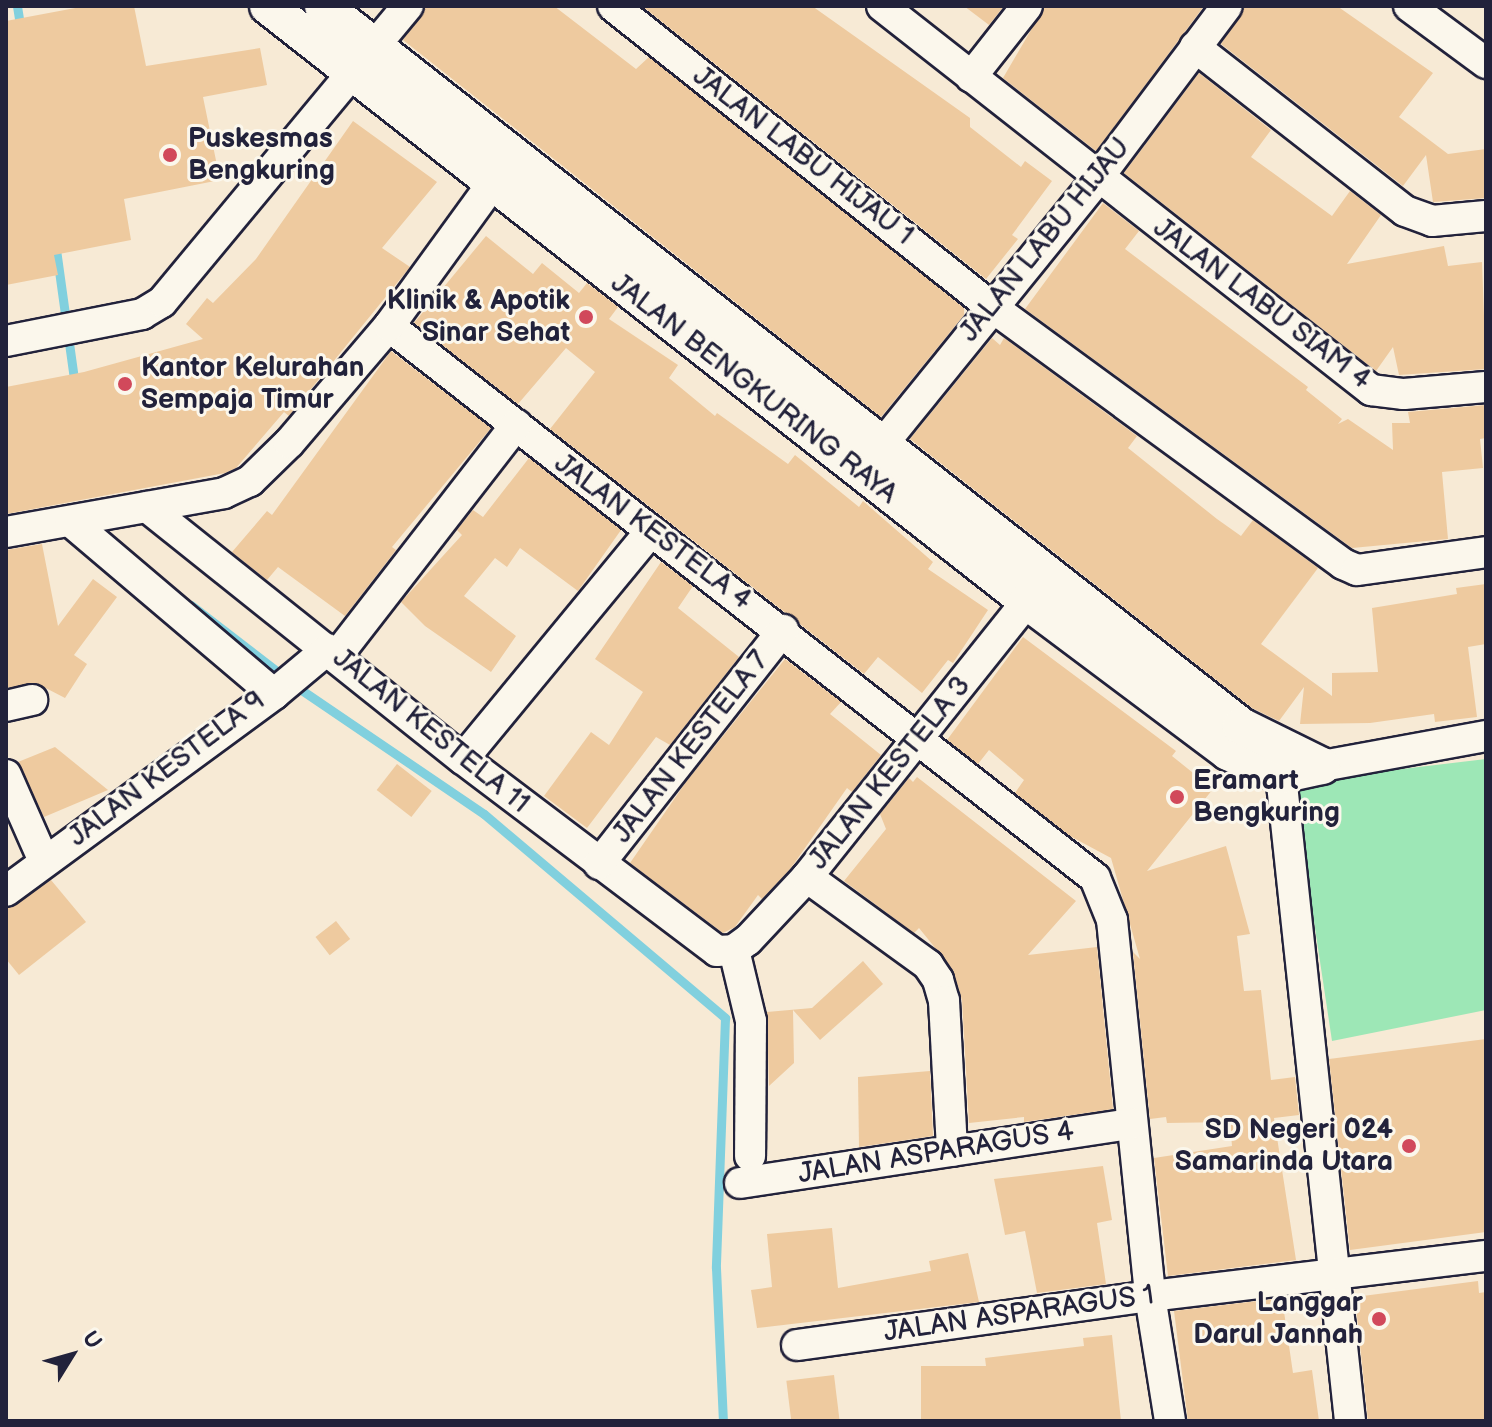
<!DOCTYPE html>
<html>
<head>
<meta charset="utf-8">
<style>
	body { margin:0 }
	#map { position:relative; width:1492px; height:1427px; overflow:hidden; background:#f7ead5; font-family:"Balsamiq Sans",sans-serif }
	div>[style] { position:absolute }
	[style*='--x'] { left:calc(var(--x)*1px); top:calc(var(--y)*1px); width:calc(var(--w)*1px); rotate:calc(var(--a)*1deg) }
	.green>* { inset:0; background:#9de7b6 }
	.stream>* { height:9px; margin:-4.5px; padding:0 4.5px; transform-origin:4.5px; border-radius:4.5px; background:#81d0de }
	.building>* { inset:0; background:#eeca9f; transform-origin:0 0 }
	.roads { filter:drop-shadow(2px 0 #22223b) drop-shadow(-2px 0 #22223b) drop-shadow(0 2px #22223b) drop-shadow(0 -2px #22223b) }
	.minor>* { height:30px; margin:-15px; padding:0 15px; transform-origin:15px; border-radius:15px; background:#fbf7ec }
	.tertiary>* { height:36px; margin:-18px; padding:0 18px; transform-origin:18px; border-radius:18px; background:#fbf7ec }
	.dots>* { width:22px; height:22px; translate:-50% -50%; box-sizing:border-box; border:4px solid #fbf7ec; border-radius:50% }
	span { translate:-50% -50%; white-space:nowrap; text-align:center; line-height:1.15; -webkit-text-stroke:6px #fbf7ec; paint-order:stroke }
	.poi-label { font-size:28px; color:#22223b; font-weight:700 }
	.left { translate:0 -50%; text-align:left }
	.right { translate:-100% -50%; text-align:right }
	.street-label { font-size:28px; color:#22223b }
	.frame { position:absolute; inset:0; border:8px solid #22223b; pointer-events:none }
	.north { position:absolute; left:32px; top:1315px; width:80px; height:80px; -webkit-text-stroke:6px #fbf7ec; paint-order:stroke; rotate:53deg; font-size:22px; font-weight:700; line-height:32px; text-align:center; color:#22223b }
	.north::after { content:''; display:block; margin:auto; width:28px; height:36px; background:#22223b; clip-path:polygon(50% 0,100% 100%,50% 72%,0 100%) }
</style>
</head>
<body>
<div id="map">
	<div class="green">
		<div style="clip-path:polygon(1486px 759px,1486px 1010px,1332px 1041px,1293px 782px)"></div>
	</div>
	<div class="stream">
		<div style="--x:17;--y:6;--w:24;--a:81"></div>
		<div style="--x:55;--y:242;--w:145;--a:82.1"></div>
		<div style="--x:191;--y:605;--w:138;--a:37.6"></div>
		<div style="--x:300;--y:689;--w:222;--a:34.2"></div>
		<div style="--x:484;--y:814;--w:316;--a:40.2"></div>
		<div style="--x:725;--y:1018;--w:250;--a:92.1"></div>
		<div style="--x:716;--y:1268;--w:153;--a:87.4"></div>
	</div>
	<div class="building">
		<div style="clip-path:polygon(86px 6px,134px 6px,146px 66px,260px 48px,267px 85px,203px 97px,220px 180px,124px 199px,131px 240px,54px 255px,58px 275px,6px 285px,6px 21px)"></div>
		<div style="clip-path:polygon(426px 6px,554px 6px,636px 69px,649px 57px,964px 308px,964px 315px,881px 417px,403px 40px)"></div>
		<div style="clip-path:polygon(642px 6px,812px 6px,970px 118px,970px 127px,1021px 167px,1025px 161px,1052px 181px,1012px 235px,1018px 239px,986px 279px)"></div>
		<div style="clip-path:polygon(964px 6px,1004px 6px,989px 25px)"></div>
		<div style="clip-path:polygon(1045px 6px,1204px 6px,1096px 151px,1003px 78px)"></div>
		<div style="clip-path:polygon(1245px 6px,1337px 6px,1433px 73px,1399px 117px,1448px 154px,1486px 149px,1486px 198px,1433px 202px,1426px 155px,1403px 186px,1221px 44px)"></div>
		<div style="clip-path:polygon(1199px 73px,1271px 130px,1251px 157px,1332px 216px,1350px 191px,1381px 215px,1347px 264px,1444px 246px,1448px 266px,1482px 262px,1486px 369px,1399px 375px,1393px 347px,1376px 371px,1124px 173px)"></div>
		<div style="clip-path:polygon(353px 121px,437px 182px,382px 248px,410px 267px,289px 416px,284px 412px,236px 468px,225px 473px,6px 514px,6px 387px,84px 372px,203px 339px,186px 324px,207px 298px,213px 303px,256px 259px)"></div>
		<div style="clip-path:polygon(1103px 203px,1139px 231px,1125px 249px,1308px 387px,1306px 390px,1342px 419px,1338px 424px,1348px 419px,1393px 450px,1392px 423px,1410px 423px,1408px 412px,1486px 405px,1486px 438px,1480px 439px,1483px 468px,1442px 472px,1448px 539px,1352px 548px,1025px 309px)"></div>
		<div style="clip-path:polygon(486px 236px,533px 274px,542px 263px,579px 293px,587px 283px,618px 307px,609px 319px,678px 365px,669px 378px,715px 416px,717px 413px,788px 464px,795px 455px,859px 507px,863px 501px,933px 562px,928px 569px,988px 610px,953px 663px,948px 660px,922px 693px,878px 657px,864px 674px,550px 429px,595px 372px,566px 348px,518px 404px,414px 323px)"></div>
		<div style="clip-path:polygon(992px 338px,1000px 345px,1004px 338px,1137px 436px,1128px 448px,1217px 519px,1241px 536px,1253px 520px,1318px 568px,1261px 644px,1332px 696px,1332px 673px,1378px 672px,1372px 608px,1457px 594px,1456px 588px,1486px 584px,1486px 644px,1468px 647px,1477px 717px,1435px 722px,1434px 714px,1370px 723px,1300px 724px,1304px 687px,1279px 721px,1252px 708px,910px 439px)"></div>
		<div style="clip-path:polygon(391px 351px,491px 428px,392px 547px,396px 550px,345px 616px,278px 567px,267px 580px,232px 552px,267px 511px,272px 515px)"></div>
		<div style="clip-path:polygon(529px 458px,621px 530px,578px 591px,520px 548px,507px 567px,495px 558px,464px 596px,516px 636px,491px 672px,425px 626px,401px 602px,462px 535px,457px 530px,473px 510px,483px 517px)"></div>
		<div style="clip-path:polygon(42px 544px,58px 626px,93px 579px,117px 597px,74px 655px,87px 664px,65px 698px,36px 683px,6px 688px,6px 550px)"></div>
		<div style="clip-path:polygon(661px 562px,693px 586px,678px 608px,739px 657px,670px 745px,656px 737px,587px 828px,544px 796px,591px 732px,609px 745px,643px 692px,595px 659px)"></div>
		<div style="clip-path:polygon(1023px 637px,1176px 751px,1172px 756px,1213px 789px,1147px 871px,1226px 846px,1250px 934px,1237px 936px,1244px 991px,1261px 990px,1271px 1080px,1295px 1077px,1299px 1115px,1274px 1118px,1296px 1260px,1168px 1276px,1154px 1158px,1232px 1146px,1230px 1122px,1167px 1123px,1166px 1117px,1150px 1119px,1133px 952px,1140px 959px,1111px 858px,1070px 836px,1015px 793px,1024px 780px,989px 750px,978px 764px,947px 740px)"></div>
		<div style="clip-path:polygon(785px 659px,841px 702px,830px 714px,881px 755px,852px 792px,847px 788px,791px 868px,762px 899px,758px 895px,735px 927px,723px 933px,630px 863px,686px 782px)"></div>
		<div style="clip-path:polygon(55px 747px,108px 790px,44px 817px,18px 762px)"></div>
		<div style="left:397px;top:764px;width:44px;height:33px;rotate:38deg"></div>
		<div style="clip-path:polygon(917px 777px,1076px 901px,1028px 955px,1097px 947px,1113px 1109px,1024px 1122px,1024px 1117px,969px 1123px,962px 1000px,953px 970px,919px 928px,914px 933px,844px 881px,886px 829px,880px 814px,909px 778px,913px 782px)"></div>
		<div style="clip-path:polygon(51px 880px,86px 922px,19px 975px,6px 959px,6px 909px)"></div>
		<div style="left:336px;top:921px;width:23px;height:26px;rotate:52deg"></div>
		<div style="clip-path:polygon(863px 961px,883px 984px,820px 1040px,793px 1010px,794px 1063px,769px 1086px,767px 1012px,812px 1008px)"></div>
		<div style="clip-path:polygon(1486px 1039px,1486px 1232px,1350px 1250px,1329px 1059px)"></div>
		<div style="clip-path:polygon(930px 1071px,933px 1136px,859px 1147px,858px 1077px)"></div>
		<div style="clip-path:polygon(1103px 1166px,1112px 1220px,1097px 1223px,1106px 1284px,1037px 1293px,1025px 1231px,1005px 1235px,994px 1179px)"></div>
		<div style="clip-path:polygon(832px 1228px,838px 1288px,931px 1271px,929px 1261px,968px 1253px,979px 1302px,757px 1328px,751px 1290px,772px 1287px,767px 1234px)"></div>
		<div style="clip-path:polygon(1478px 1281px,1479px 1293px,1486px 1292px,1486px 1421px,1368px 1421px,1355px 1297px)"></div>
		<div style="clip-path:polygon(1282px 1298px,1293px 1373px,1312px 1370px,1319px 1421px,1188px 1421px,1174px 1311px)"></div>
		<div style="clip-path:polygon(1112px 1335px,1121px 1421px,921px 1421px,921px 1366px,986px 1366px,985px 1358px,1084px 1346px,1083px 1338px)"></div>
		<div style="left:834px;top:1375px;width:46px;height:48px;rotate:83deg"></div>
	</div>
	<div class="roads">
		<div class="minor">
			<div style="--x:613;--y:6;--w:484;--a:38.5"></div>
			<div style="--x:992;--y:307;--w:435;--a:36.2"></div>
			<div style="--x:1343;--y:564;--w:15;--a:23"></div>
			<div style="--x:1357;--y:570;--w:130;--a:-7.9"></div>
			<div style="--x:882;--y:6;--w:622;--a:38.14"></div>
			<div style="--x:1371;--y:390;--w:33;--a:7"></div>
			<div style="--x:1404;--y:394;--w:82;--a:-4.9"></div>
			<div style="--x:1409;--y:6;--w:96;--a:36.5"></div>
			<div style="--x:1195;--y:47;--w:266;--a:38"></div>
			<div style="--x:1405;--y:211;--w:29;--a:20"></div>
			<div style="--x:1432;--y:221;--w:54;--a:-5.3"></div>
			<div style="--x:971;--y:77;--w:90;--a:-51.7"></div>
			<div style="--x:389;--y:326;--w:896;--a:38.02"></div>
			<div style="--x:1095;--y:878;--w:45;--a:68"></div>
			<div style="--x:1112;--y:920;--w:378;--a:84.2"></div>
			<div style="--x:1150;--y:1296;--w:127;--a:80.9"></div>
			<div style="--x:6;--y:341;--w:139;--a:-11.2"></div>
			<div style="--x:142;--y:314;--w:23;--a:-31"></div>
			<div style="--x:162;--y:302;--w:385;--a:-50.3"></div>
			<div style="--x:869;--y:461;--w:363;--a:-51"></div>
			<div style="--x:1097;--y:179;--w:216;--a:-53.1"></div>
			<div style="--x:147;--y:507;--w:404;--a:38.6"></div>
			<div style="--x:463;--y:759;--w:318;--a:37.1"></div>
			<div style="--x:717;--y:951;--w:17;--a:-3"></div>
			<div style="--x:734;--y:950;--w:17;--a:-36"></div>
			<div style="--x:748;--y:940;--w:86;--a:-46.9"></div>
			<div style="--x:807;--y:877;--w:375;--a:-51.4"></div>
			<div style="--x:6;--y:532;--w:221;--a:-10.1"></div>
			<div style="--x:224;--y:493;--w:29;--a:-25"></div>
			<div style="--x:250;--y:481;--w:54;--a:-44.3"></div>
			<div style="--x:289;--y:443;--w:154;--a:-49.5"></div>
			<div style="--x:389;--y:326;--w:199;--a:-54"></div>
			<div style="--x:336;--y:657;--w:294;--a:-52.2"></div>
			<div style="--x:274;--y:694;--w:70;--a:-39.8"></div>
			<div style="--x:6;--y:706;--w:27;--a:-13"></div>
			<div style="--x:1284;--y:751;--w:24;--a:97"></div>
			<div style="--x:1281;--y:775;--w:650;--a:83.9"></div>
			<div style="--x:463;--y:759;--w:293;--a:-50.5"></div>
			<div style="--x:1322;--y:766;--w:167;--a:-10.4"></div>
			<div style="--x:6;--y:775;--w:94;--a:66.2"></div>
			<div style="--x:599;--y:864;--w:298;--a:-51.8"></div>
			<div style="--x:807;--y:877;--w:150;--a:36"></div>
			<div style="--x:928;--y:965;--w:18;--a:56"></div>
			<div style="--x:938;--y:980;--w:22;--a:74"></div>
			<div style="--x:944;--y:1001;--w:150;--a:86.9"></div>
			<div style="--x:6;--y:891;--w:333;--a:-36.3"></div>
			<div style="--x:274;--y:694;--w:267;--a:-139.7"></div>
			<div style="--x:734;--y:950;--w:73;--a:76.5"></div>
			<div style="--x:751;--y:1021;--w:135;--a:90.4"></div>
			<div style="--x:740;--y:1183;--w:396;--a:-8.6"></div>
			<div style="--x:797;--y:1345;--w:356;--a:-7.9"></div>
			<div style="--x:1150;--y:1296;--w:338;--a:-6.8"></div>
		</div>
		<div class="tertiary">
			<div style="--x:268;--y:6;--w:964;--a:38.09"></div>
			<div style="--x:1027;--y:601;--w:251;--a:36.9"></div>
			<div style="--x:1228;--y:752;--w:58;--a:23.5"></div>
			<div style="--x:1281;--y:775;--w:42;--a:-12.4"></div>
			<div style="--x:323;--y:6;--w:1167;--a:38.11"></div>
			<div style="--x:1241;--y:726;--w:90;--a:26.3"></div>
		</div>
	</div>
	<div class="dots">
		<div style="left:170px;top:155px;background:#d1495b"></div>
		<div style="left:586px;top:317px;background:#d1495b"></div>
		<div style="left:125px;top:384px;background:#d1495b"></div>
		<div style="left:1177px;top:797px;background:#d1495b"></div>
		<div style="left:1409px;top:1146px;background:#d1495b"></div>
		<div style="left:1379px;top:1319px;background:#d1495b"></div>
	</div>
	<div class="poi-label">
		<span class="left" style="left:188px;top:155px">Puskesmas<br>Bengkuring</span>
		<span class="right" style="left:570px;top:317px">Klinik &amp; Apotik<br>Sinar Sehat</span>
		<span class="left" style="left:141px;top:384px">Kantor Kelurahan<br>Sempaja Timur</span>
		<span class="left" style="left:1193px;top:797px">Eramart<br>Bengkuring</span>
		<span class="right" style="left:1393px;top:1146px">SD Negeri 024<br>Samarinda Utara</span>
		<span class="right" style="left:1363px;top:1319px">Langgar<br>Darul Jannah</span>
	</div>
	<div class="street-label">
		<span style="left:803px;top:156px;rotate:38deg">JALAN LABU HIJAU 1</span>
		<span style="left:1045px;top:240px;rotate:-51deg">JALAN LABU HIJAU</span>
		<span style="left:1262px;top:304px;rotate:37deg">JALAN LABU SIAM 4</span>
		<span style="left:754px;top:389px;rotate:38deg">JALAN BENGKURING RAYA</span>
		<span style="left:653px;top:532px;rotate:37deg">JALAN KESTELA 4</span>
		<span style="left:431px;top:731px;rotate:39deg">JALAN KESTELA 11</span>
		<span style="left:691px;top:747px;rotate:-52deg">JALAN KESTELA 7</span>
		<span style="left:167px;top:769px;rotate:-37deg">JALAN KESTELA 9</span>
		<span style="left:890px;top:773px;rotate:-51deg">JALAN KESTELA 3</span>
		<span style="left:936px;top:1153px;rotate:-9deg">JALAN ASPARAGUS 4</span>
		<span style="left:1019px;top:1314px;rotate:-8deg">JALAN ASPARAGUS 1</span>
	</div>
	<div class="frame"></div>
	<div class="north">U</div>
</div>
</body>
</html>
